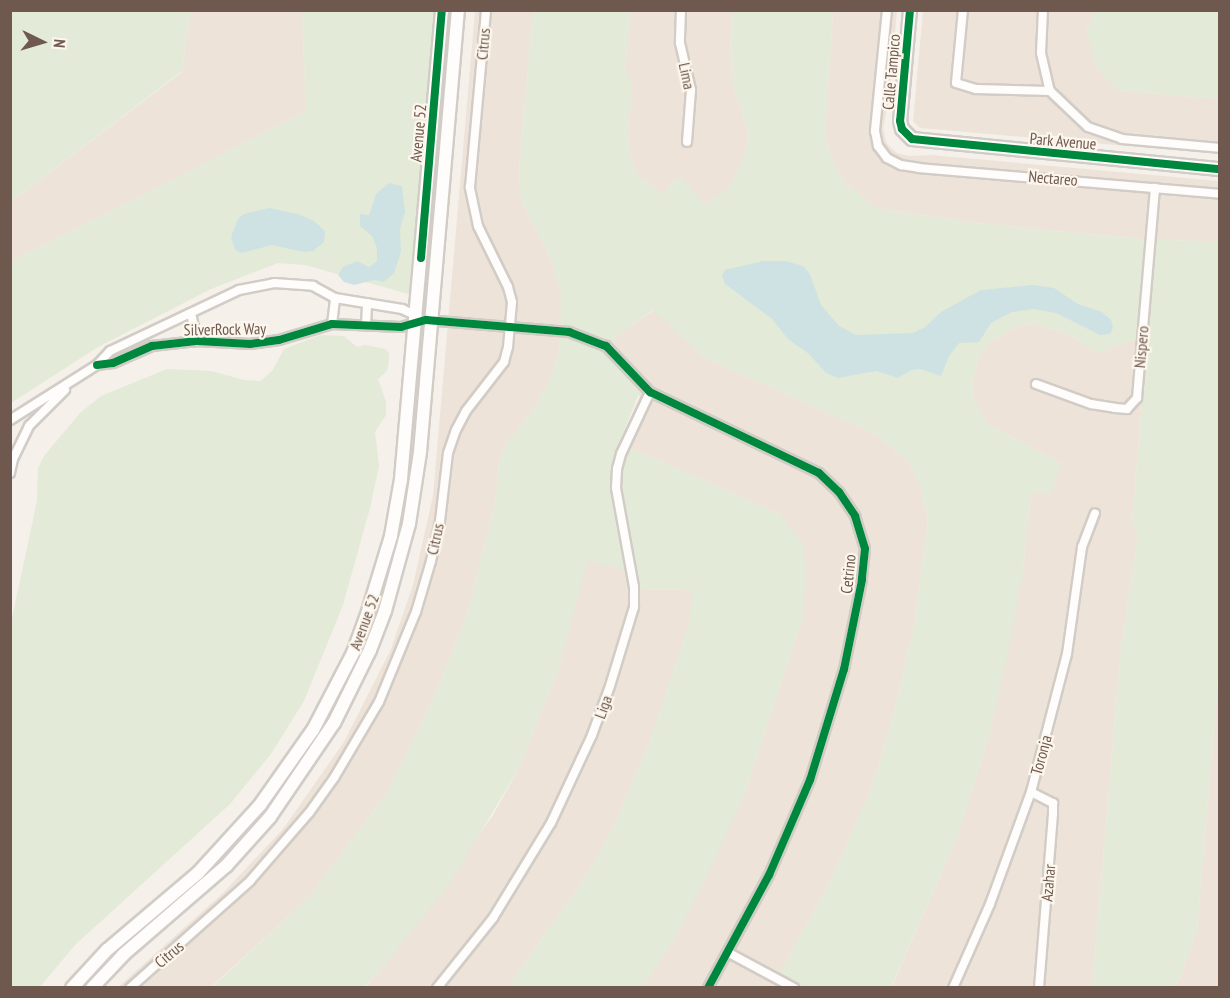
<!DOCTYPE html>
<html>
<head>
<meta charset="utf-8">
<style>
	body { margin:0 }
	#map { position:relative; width:1230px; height:998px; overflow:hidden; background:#f5f0ea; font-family:"PT Sans Narrow",sans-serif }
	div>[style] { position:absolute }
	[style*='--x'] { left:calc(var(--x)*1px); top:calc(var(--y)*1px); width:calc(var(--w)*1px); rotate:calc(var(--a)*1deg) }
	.residential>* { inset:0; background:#ede3d9 }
	.green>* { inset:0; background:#e3ead7 }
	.water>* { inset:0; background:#cee2e3 }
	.roads { filter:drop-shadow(2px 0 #d2ccc6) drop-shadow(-2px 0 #d2ccc6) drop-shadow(0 2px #d2ccc6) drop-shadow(0 -2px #d2ccc6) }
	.street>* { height:8px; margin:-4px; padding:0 4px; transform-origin:4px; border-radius:4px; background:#fefdfc }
	.secondary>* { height:12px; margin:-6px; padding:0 6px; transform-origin:6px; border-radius:6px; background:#fefdfc }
	.cycleway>* { height:8px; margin:-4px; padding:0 4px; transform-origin:4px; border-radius:4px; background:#00873e }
	span { translate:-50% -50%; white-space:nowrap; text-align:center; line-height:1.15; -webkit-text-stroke:4.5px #fcf6ec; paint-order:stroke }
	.street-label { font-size:16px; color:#6f594f }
	.frame { position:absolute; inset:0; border:12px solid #6f594f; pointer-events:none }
	.north { position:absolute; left:12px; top:12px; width:60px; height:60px; -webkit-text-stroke:4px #fcf6ec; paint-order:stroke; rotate:95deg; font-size:16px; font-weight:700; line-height:24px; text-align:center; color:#6f594f }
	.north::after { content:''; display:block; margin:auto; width:21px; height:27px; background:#6f594f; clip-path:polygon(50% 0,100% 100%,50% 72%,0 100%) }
</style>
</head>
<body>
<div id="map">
	<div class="residential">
		<div style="clip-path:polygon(190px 11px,302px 11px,306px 112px,20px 257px,11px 265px,11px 202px,182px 72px)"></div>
		<div style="clip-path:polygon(475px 11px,533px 11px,519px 169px,521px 200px,553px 263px,561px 295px,561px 320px,559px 352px,549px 382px,534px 409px,507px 443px,499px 461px,495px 503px,467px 615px,432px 702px,387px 793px,309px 898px,211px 987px,117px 988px,223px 893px,283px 829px,344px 742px,391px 649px,413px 585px,433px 496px)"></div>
		<div style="clip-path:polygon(630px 11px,733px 11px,730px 51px,734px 86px,749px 136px,743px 160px,729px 188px,706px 205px,675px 178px,664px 194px,638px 177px,629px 152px,627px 112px,632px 106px,625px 72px)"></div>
		<div style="clip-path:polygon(833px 11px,897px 11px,889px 99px,883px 128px,887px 144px,897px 153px,909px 156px,931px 155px,1219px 181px,1219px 242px,1142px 239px,975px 223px,874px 208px,841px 178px,831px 157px,825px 134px)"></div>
		<div style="clip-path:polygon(923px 11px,1095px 11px,1086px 32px,1117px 90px,1219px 99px,1219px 154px,920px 128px,913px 121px)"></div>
		<div style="clip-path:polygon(654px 310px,703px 357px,871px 432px,907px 460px,920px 484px,928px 523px,913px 632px,890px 727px,871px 790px,829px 884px,772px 987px,642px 987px,676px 936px,746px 791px,803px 617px,779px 514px,619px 443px,640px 397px,606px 355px,616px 336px)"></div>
		<div style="clip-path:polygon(1033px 324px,1067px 333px,1097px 353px,1131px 341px,1147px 343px,1132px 521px,1138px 536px,1121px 648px,1092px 987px,891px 988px,958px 835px,990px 732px,1023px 570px,1031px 493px,1061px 464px,988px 424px,974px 401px,972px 382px,978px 359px,989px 343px,1019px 325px)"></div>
		<div style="clip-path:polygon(587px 559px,638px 574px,640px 589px,693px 590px,689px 625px,650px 742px,617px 819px,591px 869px,508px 987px,364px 988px,384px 966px,493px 815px,518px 770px,558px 670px)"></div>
		<div style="clip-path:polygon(1219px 670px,1219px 987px,1174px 988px,1179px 980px,1197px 929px)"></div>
	</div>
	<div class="green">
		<div style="clip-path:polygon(11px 10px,190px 11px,182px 71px,11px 202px)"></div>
		<div style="clip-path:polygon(1095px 10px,1219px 11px,1219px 99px,1117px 90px,1096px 67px,1086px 32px)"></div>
		<div style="clip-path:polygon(302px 11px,435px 11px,412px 295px,305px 265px,278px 263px,211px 289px,98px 347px,11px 403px,10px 265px,20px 257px,306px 112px)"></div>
		<div style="clip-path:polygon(533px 11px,630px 11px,625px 72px,632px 80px,632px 106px,627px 112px,629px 152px,638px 177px,664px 194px,675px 178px,683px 179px,706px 205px,729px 188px,743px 160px,749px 136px,734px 86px,730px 51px,733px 11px,833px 11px,825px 134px,831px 157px,841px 178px,874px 208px,975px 223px,1142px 239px,1219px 242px,1219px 670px,1197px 929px,1179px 980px,1174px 987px,1092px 987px,1121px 648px,1138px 536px,1132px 521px,1147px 343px,1131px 341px,1097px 353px,1067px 333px,1033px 324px,1019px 325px,989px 343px,978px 359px,972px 382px,974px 401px,988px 424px,1061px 464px,1051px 494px,1031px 493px,1023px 570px,1008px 653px,990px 732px,958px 835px,891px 987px,772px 987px,829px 884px,871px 790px,890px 727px,913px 632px,928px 523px,920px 484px,907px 460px,871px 432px,703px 357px,653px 310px,616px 336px,606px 354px,640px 391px,619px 443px,779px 514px,803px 543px,806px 574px,803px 617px,746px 791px,706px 878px,676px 936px,646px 982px,642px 988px,508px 987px,591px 869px,617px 819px,650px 742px,689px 625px,692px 590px,640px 589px,637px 574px,588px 560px,558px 670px,518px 770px,450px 883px,384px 966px,364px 987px,211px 988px,309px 898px,387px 793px,432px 702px,467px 615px,495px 503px,499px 461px,507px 443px,534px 409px,549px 382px,559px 352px,561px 295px,553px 263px,521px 200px,519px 169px)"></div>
		<div style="clip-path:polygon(320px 335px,344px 336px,357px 347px,365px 345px,385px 349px,389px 353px,389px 361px,387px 371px,378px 379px,386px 402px,386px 415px,375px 432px,379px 466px,370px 508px,343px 605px,304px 701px,271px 754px,230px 804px,75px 945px,40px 987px,11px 987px,11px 623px,37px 501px,38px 468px,44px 456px,80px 413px,101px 396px,167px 369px,211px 371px,244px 380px,260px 381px,272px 371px,284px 349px)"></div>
	</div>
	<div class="water">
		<div style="clip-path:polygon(389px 183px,402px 186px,405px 212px,400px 229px,401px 252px,394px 273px,384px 282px,374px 280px,354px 285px,344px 282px,338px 275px,343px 267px,357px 261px,369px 267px,377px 261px,377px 248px,372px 236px,360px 226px,360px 214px,369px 215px,376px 194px)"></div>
		<div style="clip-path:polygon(269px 208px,298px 214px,314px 221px,325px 231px,324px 242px,313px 251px,303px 252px,272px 245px,242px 253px,235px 250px,231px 237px,238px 219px,244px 214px)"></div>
		<div style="clip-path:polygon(763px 261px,786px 261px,803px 266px,810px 274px,821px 305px,839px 326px,856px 335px,913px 333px,925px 327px,941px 312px,981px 290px,1033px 285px,1054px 288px,1078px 304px,1102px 312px,1111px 320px,1113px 328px,1110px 334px,1100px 335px,1056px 313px,1033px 309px,1012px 312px,991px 323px,979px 342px,959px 343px,949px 356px,941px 376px,920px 369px,912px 370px,898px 378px,876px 371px,838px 378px,826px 373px,809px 354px,788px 339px,772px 319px,725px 284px,722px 276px,725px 270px)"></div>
	</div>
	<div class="roads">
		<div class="street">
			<div style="--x:681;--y:10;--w:33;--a:92"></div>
			<div style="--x:680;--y:43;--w:48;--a:76.8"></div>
			<div style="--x:691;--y:90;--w:52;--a:94.4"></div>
			<div style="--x:887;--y:10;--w:122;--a:95.7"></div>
			<div style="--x:875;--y:131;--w:15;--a:79"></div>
			<div style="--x:878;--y:146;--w:15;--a:53"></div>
			<div style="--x:887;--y:158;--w:16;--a:27"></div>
			<div style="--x:901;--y:165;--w:18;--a:9"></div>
			<div style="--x:919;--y:168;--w:302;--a:4.9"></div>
			<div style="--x:963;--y:10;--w:73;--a:95.5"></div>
			<div style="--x:956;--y:83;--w:21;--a:17"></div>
			<div style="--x:976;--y:89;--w:74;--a:1.5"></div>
			<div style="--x:1043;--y:10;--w:43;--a:92.7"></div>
			<div style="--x:1041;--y:53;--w:39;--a:77"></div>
			<div style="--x:1050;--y:91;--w:52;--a:43.5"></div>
			<div style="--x:1088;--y:127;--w:36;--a:19"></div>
			<div style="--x:1122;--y:139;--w:98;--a:5.2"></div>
			<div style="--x:191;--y:313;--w:29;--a:78"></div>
			<div style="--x:332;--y:324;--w:26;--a:-83"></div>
			<div style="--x:366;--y:325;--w:22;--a:-87"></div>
			<div style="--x:97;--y:365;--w:16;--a:-7"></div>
			<div style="--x:113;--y:363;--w:43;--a:-23.6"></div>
			<div style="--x:152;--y:346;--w:45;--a:-6.3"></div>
			<div style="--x:197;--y:341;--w:53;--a:3.2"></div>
			<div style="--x:250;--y:344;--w:29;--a:-8"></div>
			<div style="--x:279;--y:340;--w:55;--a:-16.8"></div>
			<div style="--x:332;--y:324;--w:69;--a:2.5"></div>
			<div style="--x:401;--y:327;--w:26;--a:-16"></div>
			<div style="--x:426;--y:320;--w:144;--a:4.8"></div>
			<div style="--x:569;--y:332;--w:40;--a:21"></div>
			<div style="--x:606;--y:346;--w:64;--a:46.3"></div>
			<div style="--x:650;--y:392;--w:187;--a:25.6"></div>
			<div style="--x:819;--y:473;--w:28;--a:44"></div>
			<div style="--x:839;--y:492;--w:29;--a:56"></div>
			<div style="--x:855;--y:516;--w:34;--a:73"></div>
			<div style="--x:865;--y:549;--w:31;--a:96"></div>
			<div style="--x:862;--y:580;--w:91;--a:101.4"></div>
			<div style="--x:844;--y:669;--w:116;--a:107"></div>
			<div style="--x:810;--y:780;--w:103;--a:113.3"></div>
			<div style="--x:769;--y:875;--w:128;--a:118.4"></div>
			<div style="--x:1036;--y:384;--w:59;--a:20"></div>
			<div style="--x:1091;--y:404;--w:24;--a:9"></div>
			<div style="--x:1115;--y:408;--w:12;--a:5"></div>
			<div style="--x:1127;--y:409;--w:15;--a:-48"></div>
			<div style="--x:1137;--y:398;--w:211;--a:-85.1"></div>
			<div style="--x:10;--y:420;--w:103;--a:-32.3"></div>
			<div style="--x:97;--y:365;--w:19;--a:-47"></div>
			<div style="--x:110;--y:351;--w:143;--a:-25.3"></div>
			<div style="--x:239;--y:290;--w:36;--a:-11"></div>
			<div style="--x:274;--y:283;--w:39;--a:4"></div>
			<div style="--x:313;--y:286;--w:25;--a:29"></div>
			<div style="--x:335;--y:298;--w:68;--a:9.3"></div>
			<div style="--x:402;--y:309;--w:17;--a:25"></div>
			<div style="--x:10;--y:473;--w:14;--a:-78"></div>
			<div style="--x:13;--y:459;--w:37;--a:-64"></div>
			<div style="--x:29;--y:426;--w:51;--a:-45"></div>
			<div style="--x:1031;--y:792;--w:25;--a:27"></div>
			<div style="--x:1053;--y:803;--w:11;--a:90"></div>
			<div style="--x:1053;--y:814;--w:175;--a:94.6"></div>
			<div style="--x:729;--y:953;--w:74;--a:28.3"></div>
			<div style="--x:130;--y:988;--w:161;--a:-41.7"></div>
			<div style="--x:250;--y:881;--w:90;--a:-49.1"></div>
			<div style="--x:309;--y:813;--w:43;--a:-54.5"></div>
			<div style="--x:334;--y:778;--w:88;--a:-59.4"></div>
			<div style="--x:379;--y:702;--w:97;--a:-67.7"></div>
			<div style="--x:416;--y:612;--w:53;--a:-73.6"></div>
			<div style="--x:431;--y:561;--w:41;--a:-77.3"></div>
			<div style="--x:440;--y:521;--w:68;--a:-83.3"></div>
			<div style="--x:448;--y:453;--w:24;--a:-71"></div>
			<div style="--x:456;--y:430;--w:21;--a:-62"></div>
			<div style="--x:466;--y:411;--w:62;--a:-52.2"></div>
			<div style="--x:504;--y:362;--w:16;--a:-75"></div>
			<div style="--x:508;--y:347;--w:45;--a:-84.9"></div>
			<div style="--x:512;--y:302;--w:16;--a:-105"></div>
			<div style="--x:508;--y:287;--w:68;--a:-116.2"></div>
			<div style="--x:478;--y:226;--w:40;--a:-102"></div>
			<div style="--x:470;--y:187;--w:178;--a:-84.8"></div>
			<div style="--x:437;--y:988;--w:90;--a:-51.3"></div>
			<div style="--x:493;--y:918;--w:111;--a:-58.6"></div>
			<div style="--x:551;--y:823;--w:97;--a:-65"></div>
			<div style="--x:592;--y:735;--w:52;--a:-69.8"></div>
			<div style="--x:610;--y:686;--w:83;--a:-73.1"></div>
			<div style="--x:634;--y:607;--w:20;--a:-90"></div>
			<div style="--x:634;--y:587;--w:101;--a:-100.3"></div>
			<div style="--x:616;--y:488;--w:19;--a:-87"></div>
			<div style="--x:617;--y:469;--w:16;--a:-75"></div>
			<div style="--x:621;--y:454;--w:68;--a:-64.9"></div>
			<div style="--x:953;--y:988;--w:92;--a:-66.2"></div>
			<div style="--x:990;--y:904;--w:119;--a:-69.9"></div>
			<div style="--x:1031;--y:792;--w:143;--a:-75.4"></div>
			<div style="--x:1067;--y:654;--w:108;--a:-82"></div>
			<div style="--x:1082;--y:547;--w:36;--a:-69"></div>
		</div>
		<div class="secondary">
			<div style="--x:910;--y:10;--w:111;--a:95.1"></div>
			<div style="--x:900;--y:121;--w:8;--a:76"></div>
			<div style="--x:902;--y:129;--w:14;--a:45"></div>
			<div style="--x:912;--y:139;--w:309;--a:5.6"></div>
			<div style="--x:72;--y:988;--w:52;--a:-47.4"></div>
			<div style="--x:107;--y:950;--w:119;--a:-40.2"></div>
			<div style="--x:198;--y:873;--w:92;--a:-47.6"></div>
			<div style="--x:260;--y:805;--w:92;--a:-54.8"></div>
			<div style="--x:313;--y:730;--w:87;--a:-62.5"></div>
			<div style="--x:353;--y:653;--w:37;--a:-70"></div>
			<div style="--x:366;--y:618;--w:86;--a:-73"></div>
			<div style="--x:391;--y:536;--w:58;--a:-80"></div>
			<div style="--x:401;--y:479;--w:471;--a:-85"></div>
			<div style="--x:92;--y:988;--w:47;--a:-46.7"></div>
			<div style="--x:124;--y:954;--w:135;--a:-40.8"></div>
			<div style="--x:226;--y:866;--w:66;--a:-48.1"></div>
			<div style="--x:270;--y:817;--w:114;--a:-55.8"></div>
			<div style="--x:334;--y:723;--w:81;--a:-63.7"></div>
			<div style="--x:370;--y:650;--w:42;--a:-69"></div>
			<div style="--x:385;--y:611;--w:90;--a:-74.6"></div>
			<div style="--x:409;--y:524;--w:73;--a:-81.3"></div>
			<div style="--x:420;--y:452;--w:444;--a:-85.1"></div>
		</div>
	</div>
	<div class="cycleway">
		<div style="--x:910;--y:10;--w:111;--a:95.1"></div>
		<div style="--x:900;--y:121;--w:8;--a:76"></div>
		<div style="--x:902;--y:129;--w:14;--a:45"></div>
		<div style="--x:912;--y:139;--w:309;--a:5.6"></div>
		<div style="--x:421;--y:258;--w:249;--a:-85.2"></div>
		<div style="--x:97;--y:365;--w:16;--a:-7"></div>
		<div style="--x:113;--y:363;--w:43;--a:-23.6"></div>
		<div style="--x:152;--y:346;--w:45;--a:-6.3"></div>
		<div style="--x:197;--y:341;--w:53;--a:3.2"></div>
		<div style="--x:250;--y:344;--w:29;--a:-8"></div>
		<div style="--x:279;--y:340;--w:55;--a:-16.8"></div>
		<div style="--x:332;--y:324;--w:69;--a:2.5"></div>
		<div style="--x:401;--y:327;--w:26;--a:-16"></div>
		<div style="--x:426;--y:320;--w:144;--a:4.8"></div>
		<div style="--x:569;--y:332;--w:40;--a:21"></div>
		<div style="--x:606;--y:346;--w:64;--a:46.3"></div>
		<div style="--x:650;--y:392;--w:187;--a:25.6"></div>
		<div style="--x:819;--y:473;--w:28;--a:44"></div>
		<div style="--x:839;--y:492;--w:29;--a:56"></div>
		<div style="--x:855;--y:516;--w:34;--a:73"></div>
		<div style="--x:865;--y:549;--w:31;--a:96"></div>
		<div style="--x:862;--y:580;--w:91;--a:101.4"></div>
		<div style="--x:844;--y:669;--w:116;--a:107"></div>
		<div style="--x:810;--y:780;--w:103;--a:113.3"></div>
		<div style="--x:769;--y:875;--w:128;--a:118.4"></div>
	</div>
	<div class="street-label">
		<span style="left:483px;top:44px;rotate:-85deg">Citrus</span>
		<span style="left:891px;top:72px;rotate:-85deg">Calle Tampico</span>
		<span style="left:687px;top:76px;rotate:78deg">Lima</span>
		<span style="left:418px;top:133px;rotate:-85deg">Avenue 52</span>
		<span style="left:1063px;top:141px;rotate:5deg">Park Avenue</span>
		<span style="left:1053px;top:178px;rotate:5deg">Nectareo</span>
		<span style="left:225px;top:329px;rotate:-1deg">SilverRock Way</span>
		<span style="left:1141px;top:347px;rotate:-85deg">Nispero</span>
		<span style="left:435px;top:539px;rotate:-78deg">Citrus</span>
		<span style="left:848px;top:574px;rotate:-84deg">Cetrino</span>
		<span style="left:364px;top:622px;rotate:-70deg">Avenue 52</span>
		<span style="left:603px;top:707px;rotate:-70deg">Liga</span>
		<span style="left:1041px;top:755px;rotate:-75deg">Toronja</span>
		<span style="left:1048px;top:883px;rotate:-85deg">Azahar</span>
		<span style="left:169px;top:954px;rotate:-40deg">Citrus</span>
	</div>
	<div class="frame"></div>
	<div class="north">N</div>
</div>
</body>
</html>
